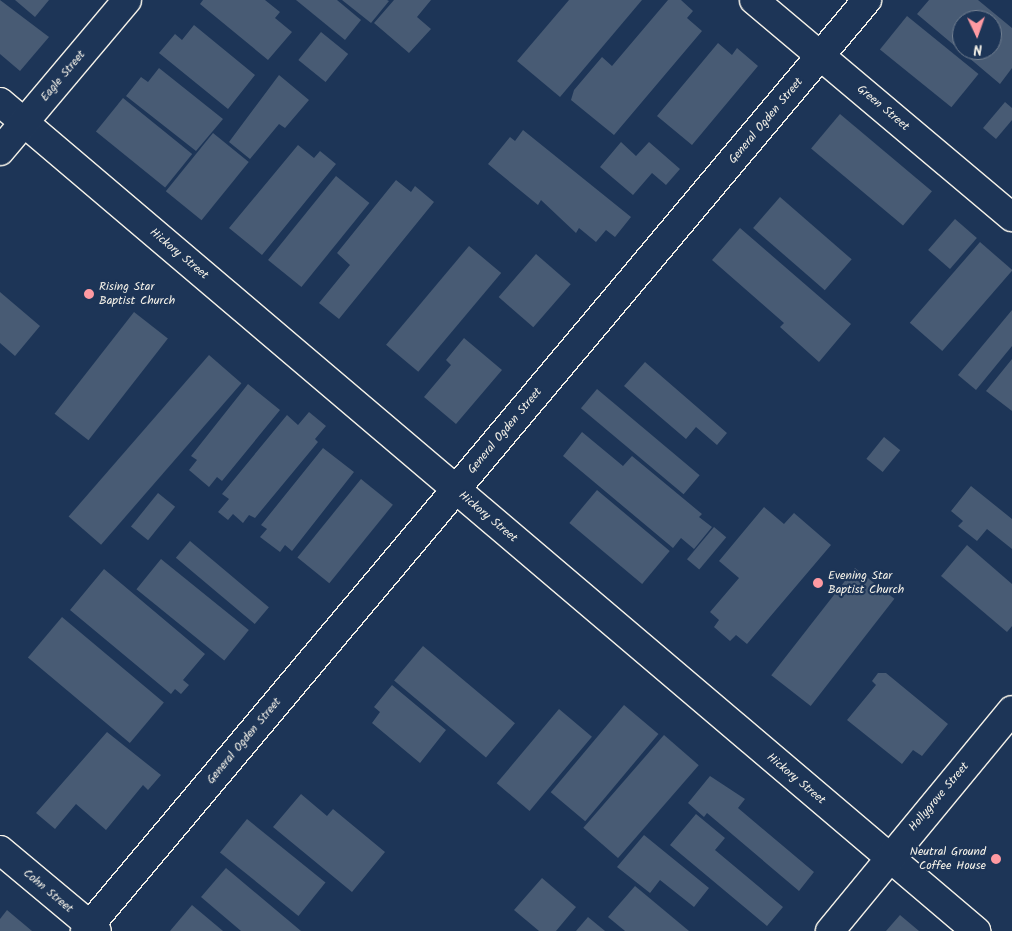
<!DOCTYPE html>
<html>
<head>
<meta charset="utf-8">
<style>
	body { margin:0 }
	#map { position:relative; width:1012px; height:931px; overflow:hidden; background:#1d3557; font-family:Kalam,sans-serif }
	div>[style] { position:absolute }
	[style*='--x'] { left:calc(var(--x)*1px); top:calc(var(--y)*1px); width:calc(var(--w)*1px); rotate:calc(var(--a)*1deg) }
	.building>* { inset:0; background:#485b74; transform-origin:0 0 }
	.roads { filter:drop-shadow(1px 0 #f4f1e8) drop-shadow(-1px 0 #f4f1e8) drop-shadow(0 1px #f4f1e8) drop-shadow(0 -1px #f4f1e8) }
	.minor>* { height:28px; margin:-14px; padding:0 14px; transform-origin:14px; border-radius:14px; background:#1d3557 }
	.dots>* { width:14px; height:14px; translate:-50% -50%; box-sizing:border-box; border:2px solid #1d3557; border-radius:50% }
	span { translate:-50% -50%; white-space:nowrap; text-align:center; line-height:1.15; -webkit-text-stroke:4.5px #1d3557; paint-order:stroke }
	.street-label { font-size:12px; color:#f4f1e8 }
	.poi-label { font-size:12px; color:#f4f1e8 }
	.left { translate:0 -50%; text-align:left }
	.right { translate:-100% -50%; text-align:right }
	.north { position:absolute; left:952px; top:10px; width:50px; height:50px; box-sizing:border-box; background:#1d3557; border:1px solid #738091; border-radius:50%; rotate:177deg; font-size:14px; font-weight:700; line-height:20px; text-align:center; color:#f4f1e8 }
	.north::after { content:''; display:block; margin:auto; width:18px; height:22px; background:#ff9aa2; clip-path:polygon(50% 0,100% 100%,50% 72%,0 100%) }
</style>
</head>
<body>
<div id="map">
	<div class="building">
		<div style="clip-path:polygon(0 0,49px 37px,20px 71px,0 54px)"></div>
		<div style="clip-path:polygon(15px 0,49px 0,35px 17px)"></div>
		<div style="clip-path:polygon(203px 0,265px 0,280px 12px,275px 18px,292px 32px,268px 60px,200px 4px)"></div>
		<div style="clip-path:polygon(296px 0,337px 0,361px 20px,345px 40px)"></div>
		<div style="clip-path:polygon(342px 0,387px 0,389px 1px,371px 23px)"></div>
		<div style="clip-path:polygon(394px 0,431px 0,417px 17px,431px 29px,409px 53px,374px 23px)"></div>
		<div style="clip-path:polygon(569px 0,642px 0,560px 97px,517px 61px)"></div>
		<div style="clip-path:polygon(668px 0,681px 0,693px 11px,687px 18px,702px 31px,614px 135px,571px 100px,574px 90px,602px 57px,612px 66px)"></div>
		<div style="clip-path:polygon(evenodd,929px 0,978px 0,1012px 28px,1012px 68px,1000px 84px,917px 14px,929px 0,962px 20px,992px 20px,992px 50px,962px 50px,962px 20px)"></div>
		<div style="left:907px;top:16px;width:92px;height:43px;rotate:39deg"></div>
		<div style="clip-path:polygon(194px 25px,255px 75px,228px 109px,159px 53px,175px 34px,182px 40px)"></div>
		<div style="left:321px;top:32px;width:35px;height:36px;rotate:39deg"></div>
		<div style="clip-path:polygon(718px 43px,732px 55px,737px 48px,758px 66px,692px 145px,657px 116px)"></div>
		<div style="clip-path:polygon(159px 68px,223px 119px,196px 151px,126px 96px,141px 77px,148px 82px)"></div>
		<div style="clip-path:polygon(279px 75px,309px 100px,285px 128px,279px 124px,250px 159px,229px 142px)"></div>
		<div style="left:123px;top:98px;width:89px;height:43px;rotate:39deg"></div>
		<div style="clip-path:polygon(1005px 102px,1012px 108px,1012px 120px,996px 139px,983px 128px)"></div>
		<div style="left:840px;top:114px;width:120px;height:45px;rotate:40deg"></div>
		<div style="clip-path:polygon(523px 130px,631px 217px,615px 237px,606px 230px,596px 242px,579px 228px,576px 233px,541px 200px,538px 205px,488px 164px,510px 137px,515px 141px)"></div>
		<div style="left:213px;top:133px;width:46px;height:75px;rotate:39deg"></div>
		<div style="clip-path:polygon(621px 142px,636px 156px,649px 142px,680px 169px,666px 185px,652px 173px,633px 195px,600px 167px)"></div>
		<div style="clip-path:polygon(298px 145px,314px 158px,320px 151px,336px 164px,262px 255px,229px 228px)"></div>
		<div style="left:336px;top:176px;width:43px;height:108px;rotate:39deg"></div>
		<div style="clip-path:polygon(396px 180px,411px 192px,415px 186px,434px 202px,339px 319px,319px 303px,350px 265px,337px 253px)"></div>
		<div style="left:780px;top:197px;width:95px;height:41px;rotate:41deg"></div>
		<div style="left:955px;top:219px;width:29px;height:41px;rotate:41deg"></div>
		<div style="clip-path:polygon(740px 228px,851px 324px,819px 362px,780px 327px,784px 323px,712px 260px)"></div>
		<div style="left:980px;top:242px;width:43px;height:107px;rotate:41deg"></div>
		<div style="left:469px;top:246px;width:42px;height:129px;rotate:40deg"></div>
		<div style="left:536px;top:254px;width:46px;height:57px;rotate:41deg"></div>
		<div style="clip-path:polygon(0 292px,40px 326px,15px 356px,0 343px)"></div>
		<div style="clip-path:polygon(1012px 310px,1012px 346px,976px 390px,958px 375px)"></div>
		<div style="left:134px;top:312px;width:43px;height:129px;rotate:38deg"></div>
		<div style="clip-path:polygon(464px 338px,502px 370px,456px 424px,424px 397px,451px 365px,446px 360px)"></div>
		<div style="left:209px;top:355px;width:43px;height:214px;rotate:41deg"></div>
		<div style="clip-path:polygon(1012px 359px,1012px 411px,986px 391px)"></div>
		<div style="clip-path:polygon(645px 362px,727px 433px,717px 445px,696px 427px,686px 439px,624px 386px)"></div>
		<div style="clip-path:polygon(248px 384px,280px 410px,222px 481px,217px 477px,209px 487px,189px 470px,197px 460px,191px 456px)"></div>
		<div style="left:597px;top:389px;width:134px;height:25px;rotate:40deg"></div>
		<div style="clip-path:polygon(309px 412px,326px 426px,315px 439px,318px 442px,255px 518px,249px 515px,243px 523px,233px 514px,228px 520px,218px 512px,229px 499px,222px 494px,287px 415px,298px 425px)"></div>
		<div style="clip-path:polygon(582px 432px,623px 466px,632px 456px,702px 514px,699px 517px,712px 527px,694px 549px,681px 538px,673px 548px,563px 456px)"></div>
		<div style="left:884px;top:437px;width:21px;height:28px;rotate:39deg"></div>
		<div style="clip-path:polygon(323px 448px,354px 472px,292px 551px,285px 545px,280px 552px,260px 537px,267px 529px,261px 525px)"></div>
		<div style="left:361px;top:479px;width:41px;height:101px;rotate:39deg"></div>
		<div style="clip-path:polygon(971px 486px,1012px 519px,1012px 549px,987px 529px,977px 541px,958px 526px,963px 521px,951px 511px)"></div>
		<div style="left:597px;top:490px;width:95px;height:43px;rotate:40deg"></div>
		<div style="left:158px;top:493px;width:22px;height:43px;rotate:39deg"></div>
		<div style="clip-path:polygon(764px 507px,784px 524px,794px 513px,831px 545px,747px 644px,736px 635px,730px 641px,714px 627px,719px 620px,710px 612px,739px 578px,719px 561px)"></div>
		<div style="left:714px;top:527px;width:16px;height:42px;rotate:40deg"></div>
		<div style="left:190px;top:541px;width:103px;height:22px;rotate:40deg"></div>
		<div style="clip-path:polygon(967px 545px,1012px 584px,1012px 626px,1007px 632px,941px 576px)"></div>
		<div style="left:161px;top:559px;width:113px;height:39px;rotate:39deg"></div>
		<div style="left:855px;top:568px;width:50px;height:136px;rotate:38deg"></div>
		<div style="clip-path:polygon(104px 569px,205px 654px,183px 680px,189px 685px,181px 694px,175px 689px,171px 694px,70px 610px)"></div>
		<div style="left:62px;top:617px;width:133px;height:53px;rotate:40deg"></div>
		<div style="left:423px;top:646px;width:120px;height:45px;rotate:40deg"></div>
		<div style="clip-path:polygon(878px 673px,886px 673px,948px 724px,922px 756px,913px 750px,902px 764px,847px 720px,876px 685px,872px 681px)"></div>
		<div style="clip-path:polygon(392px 685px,446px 730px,420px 763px,372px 723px,380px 712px,374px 707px)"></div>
		<div style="left:624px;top:705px;width:45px;height:114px;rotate:40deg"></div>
		<div style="left:559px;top:709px;width:43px;height:97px;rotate:40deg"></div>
		<div style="clip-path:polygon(107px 732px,161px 775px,148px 790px,143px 785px,106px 830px,76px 804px,55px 829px,36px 813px)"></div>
		<div style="left:664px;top:735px;width:46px;height:123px;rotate:41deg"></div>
		<div style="clip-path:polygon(710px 776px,745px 799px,738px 808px,814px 872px,799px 891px,707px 813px,704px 817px,688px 803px)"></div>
		<div style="clip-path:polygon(301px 794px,327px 816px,333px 809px,385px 852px,352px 892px,273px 827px)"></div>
		<div style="clip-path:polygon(696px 814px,725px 838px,715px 850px,783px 907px,767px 926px,670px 845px)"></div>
		<div style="left:247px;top:819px;width:101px;height:43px;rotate:39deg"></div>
		<div style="clip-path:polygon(644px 835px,709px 888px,694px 907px,660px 880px,650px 893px,617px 867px)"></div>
		<div style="clip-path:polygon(226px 868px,301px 931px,241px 931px,201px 897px)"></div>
		<div style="clip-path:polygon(542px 878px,576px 907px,556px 931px,539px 931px,514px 910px)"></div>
		<div style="clip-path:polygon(635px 886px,689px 931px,625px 931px,608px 917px)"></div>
		<div style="clip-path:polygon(192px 905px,223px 931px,170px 931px)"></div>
		<div style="clip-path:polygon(7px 910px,32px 931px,0 931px,0 919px)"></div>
		<div style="clip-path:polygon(900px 915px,919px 931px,886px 931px)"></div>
		<div style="clip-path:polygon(588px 917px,605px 931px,576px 931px)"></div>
	</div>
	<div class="roads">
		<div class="minor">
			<div style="--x:754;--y:0;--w:337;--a:40.1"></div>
			<div style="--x:0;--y:102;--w:1281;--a:40.34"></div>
			<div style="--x:0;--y:151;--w:197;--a:-49.9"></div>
			<div style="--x:0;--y:850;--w:126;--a:39.9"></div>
			<div style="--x:85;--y:931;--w:1216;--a:-49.97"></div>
			<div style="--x:830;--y:931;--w:286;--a:-50.5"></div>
		</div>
	</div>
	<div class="dots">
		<div style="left:89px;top:294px;background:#ff9aa2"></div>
		<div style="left:818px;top:583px;background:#ff9aa2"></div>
		<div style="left:996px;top:859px;background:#ff9aa2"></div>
	</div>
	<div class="street-label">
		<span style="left:63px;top:76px;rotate:-50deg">Eagle Street</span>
		<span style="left:883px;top:108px;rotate:40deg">Green Street</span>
		<span style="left:766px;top:121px;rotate:-50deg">General Ogden Street</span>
		<span style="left:179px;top:254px;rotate:40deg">Hickory Street</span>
		<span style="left:505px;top:431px;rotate:-50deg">General Ogden Street</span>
		<span style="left:488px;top:517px;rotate:40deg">Hickory Street</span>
		<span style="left:244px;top:741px;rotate:-50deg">General Ogden Street</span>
		<span style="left:796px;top:779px;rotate:40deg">Hickory Street</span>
		<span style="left:939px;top:797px;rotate:-50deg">Hollygrove Street</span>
		<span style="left:48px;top:891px;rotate:40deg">Cohn Street</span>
	</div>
	<div class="poi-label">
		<span class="left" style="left:99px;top:294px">Rising Star<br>Baptist Church</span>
		<span class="left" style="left:828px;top:583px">Evening Star<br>Baptist Church</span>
		<span class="right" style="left:986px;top:859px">Neutral Ground<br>Coffee House</span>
	</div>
	<div class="north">N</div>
</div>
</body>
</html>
